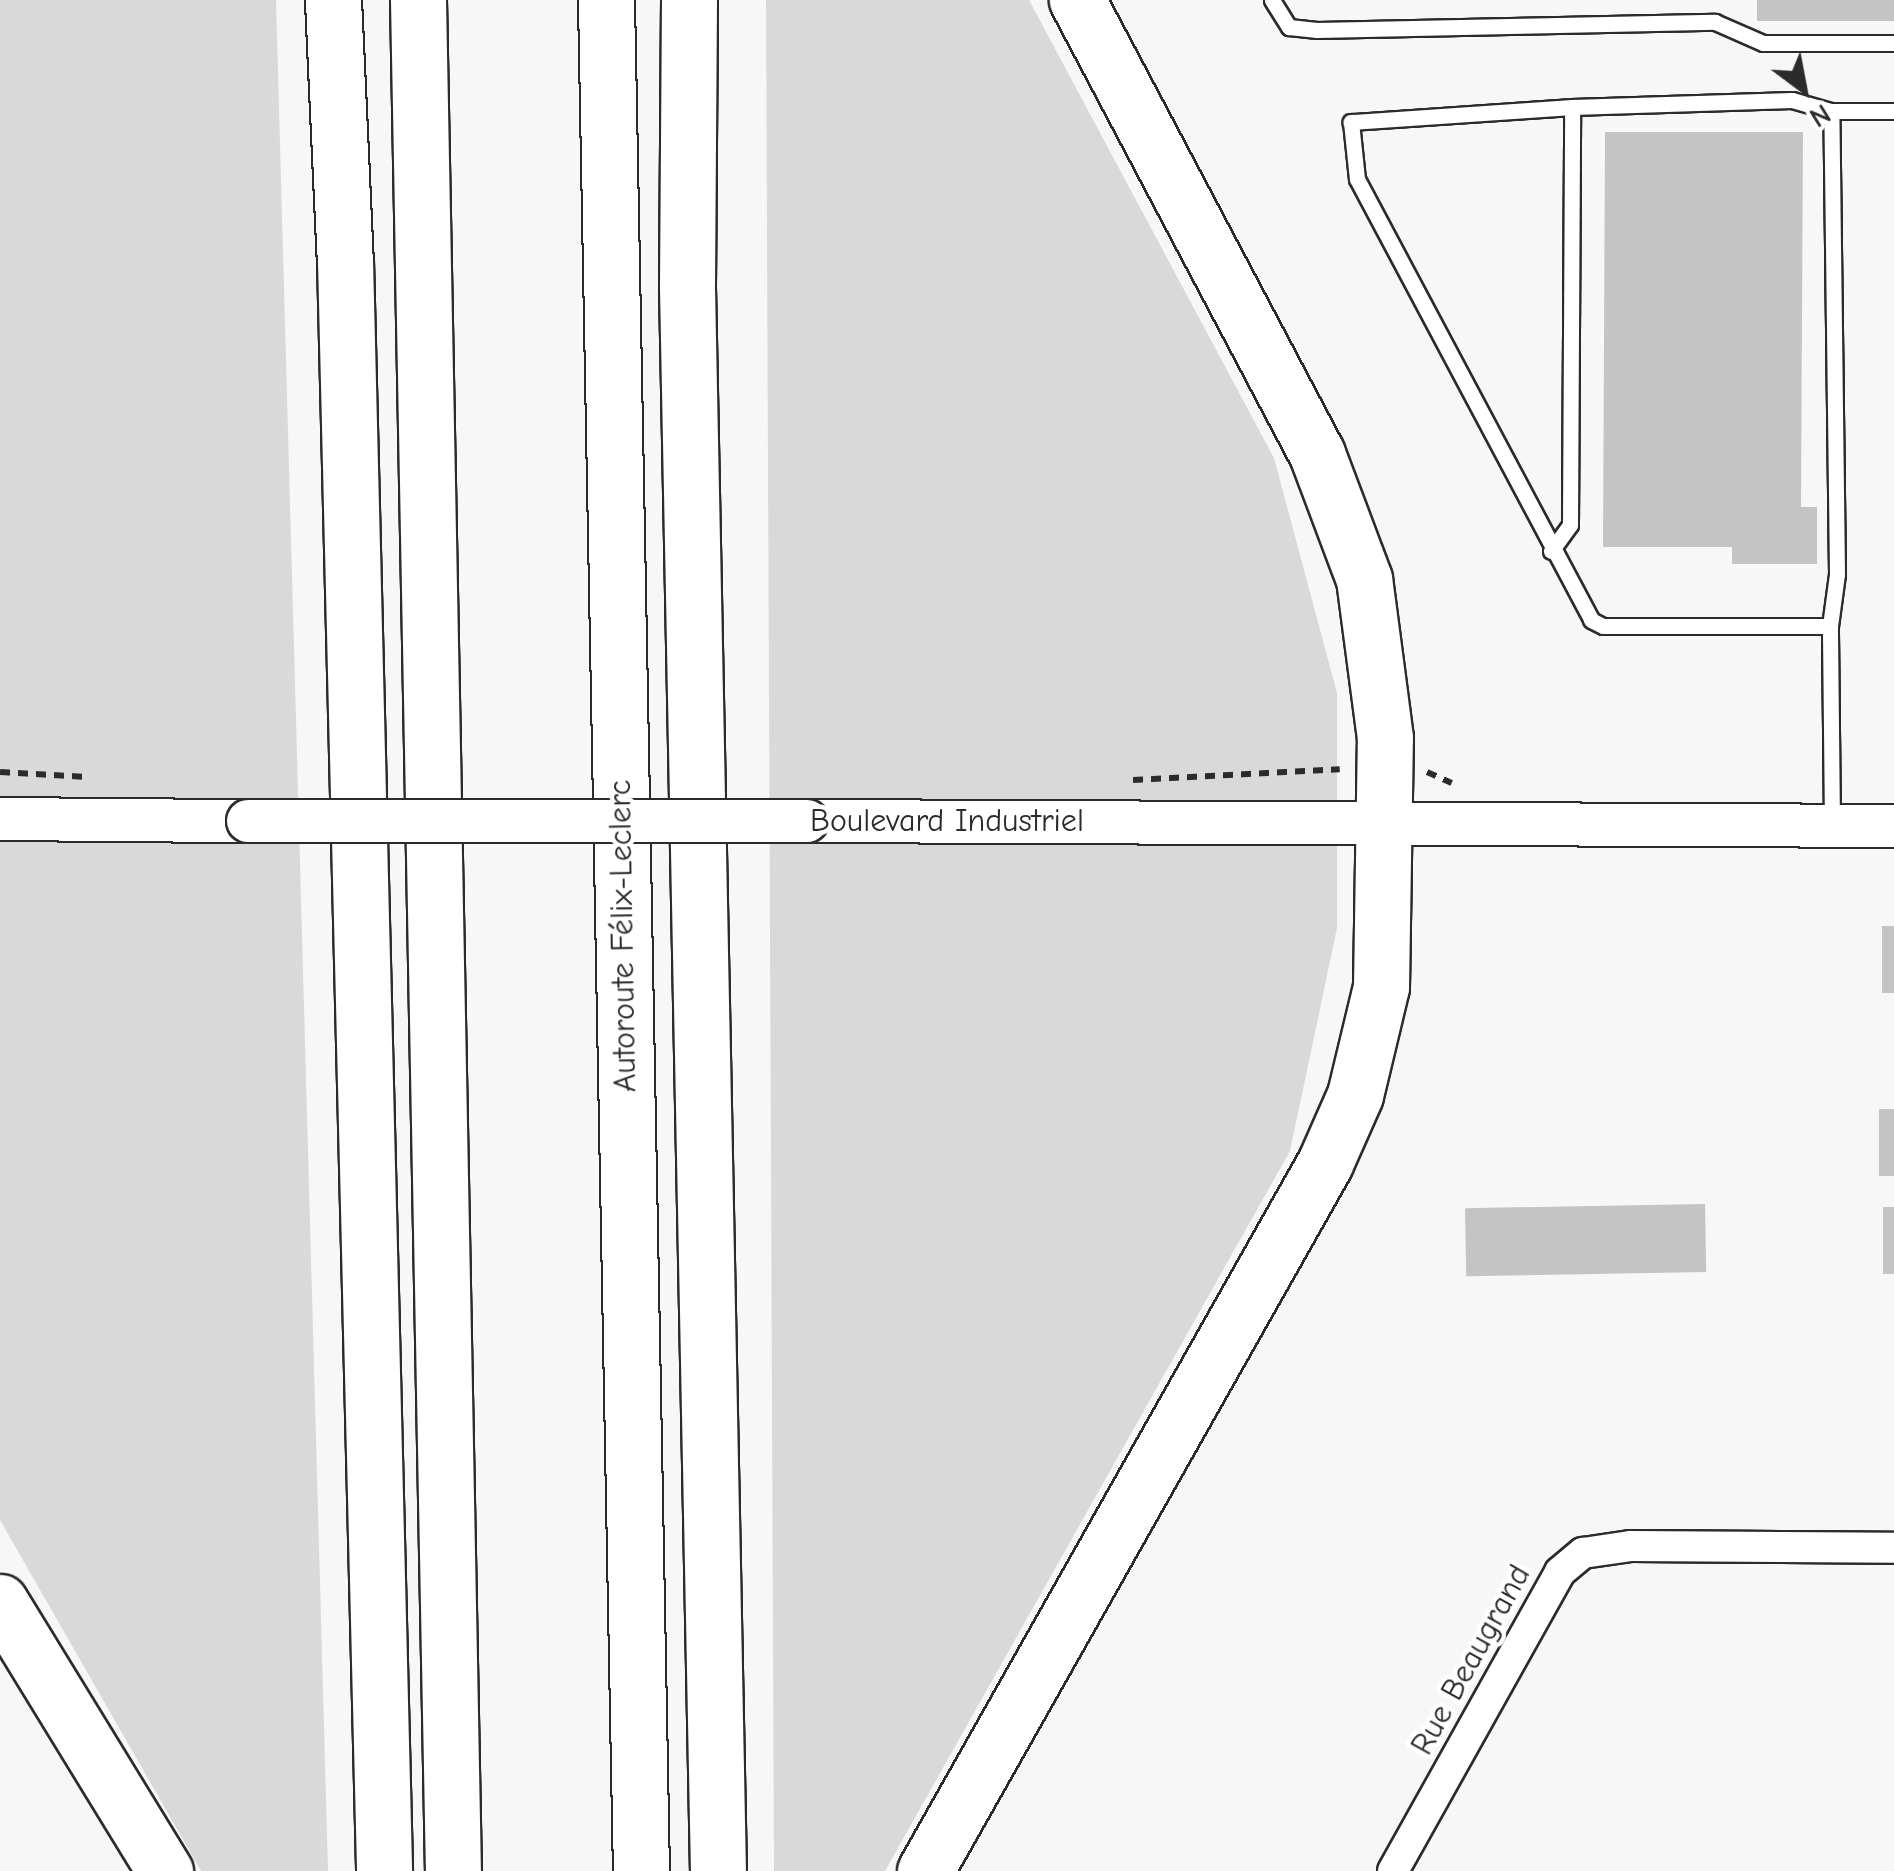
<!DOCTYPE html>
<html>
<head>
<meta charset="utf-8">
<style>
	body { margin:0 }
	#map { position:relative; width:1894px; height:1871px; overflow:hidden; background:#f7f7f7; font-family:"Comic Neue",sans-serif }
	div>[style] { position:absolute }
	[style*='--x'] { left:calc(var(--x)*1px); top:calc(var(--y)*1px); width:calc(var(--w)*1px); rotate:calc(var(--a)*1deg) }
	.green>* { inset:0; background:#d9d9d9 }
	.building>* { inset:0; background:#c4c4c4; transform-origin:0 0 }
	.path>* { height:6px; margin-top:-3px; transform-origin:0; background:repeating-linear-gradient(90deg,#2b2b2b 0 10px,transparent 0 18px) }
	.roads { filter:drop-shadow(2px 0 #2b2b2b) drop-shadow(-2px 0 #2b2b2b) drop-shadow(0 2px #2b2b2b) drop-shadow(0 -2px #2b2b2b) }
	.lane>* { height:15px; margin:-7.5px; padding:0 7.5px; transform-origin:7.5px; border-radius:7.5px; background:#fff }
	.street>* { height:30px; margin:-15px; padding:0 15px; transform-origin:15px; border-radius:15px; background:#fff }
	.secondary>* { height:42px; margin:-21px; padding:0 21px; transform-origin:21px; border-radius:21px; background:#fff }
	.highway>* { height:55px; margin:-27.5px; padding:0 27.5px; transform-origin:27.5px; border-radius:27.5px; background:#fff }
	.bridges { filter:drop-shadow(2px 0 #2b2b2b) drop-shadow(-2px 0 #2b2b2b) drop-shadow(0 2px #2b2b2b) drop-shadow(0 -2px #2b2b2b) }
	.secondary-bridge>* { height:42px; margin:-21px; padding:0 21px; transform-origin:21px; border-radius:21px; background:#fff }
	span { translate:-50% -50%; white-space:nowrap; text-align:center; line-height:1.15; -webkit-text-stroke:9px #fff; paint-order:stroke }
	.street-label { font-size:32px; color:#2b2b2b }
	.north { position:absolute; left:1754px; top:40px; width:100px; height:100px; -webkit-text-stroke:8px #fff; paint-order:stroke; rotate:148deg; font-size:28px; font-weight:700; line-height:40px; text-align:center; color:#2b2b2b }
	.north::after { content:''; display:block; margin:auto; width:35px; height:45px; background:#2b2b2b; clip-path:polygon(50% 0,100% 100%,50% 72%,0 100%) }
</style>
</head>
<body>
<div id="map">
	<div class="green">
		<div style="clip-path:polygon(0 0,276px 0,328px 1871px,201px 1871px,0 1520px)"></div>
		<div style="clip-path:polygon(766px 0,1029px 0,1274px 458px,1337px 693px,1337px 928px,1290px 1151px,885px 1871px,774px 1871px)"></div>
	</div>
	<div class="building">
		<div style="left:1757px;top:0;width:137px;height:21px"></div>
		<div style="clip-path:polygon(1605px 132px,1803px 132px,1801px 507px,1817px 507px,1817px 564px,1732px 564px,1732px 547px,1603px 547px)"></div>
		<div style="left:1882px;top:926px;width:12px;height:67px"></div>
		<div style="left:1879px;top:1109px;width:15px;height:67px"></div>
		<div style="left:1705px;top:1204px;width:68px;height:240px;rotate:89deg"></div>
		<div style="left:1883px;top:1207px;width:11px;height:67px"></div>
	</div>
	<div class="path">
		<div style="--x:0;--y:772;--w:87;--a:3.3"></div>
		<div style="--x:1427;--y:772;--w:27;--a:24"></div>
		<div style="--x:1133;--y:780;--w:207;--a:-3"></div>
	</div>
	<div class="roads">
		<div class="lane">
			<div style="--x:1272;--y:0;--w:32;--a:58"></div>
			<div style="--x:1289;--y:27;--w:28;--a:6"></div>
			<div style="--x:1317;--y:30;--w:398;--a:-1.2"></div>
			<div style="--x:1715;--y:22;--w:52;--a:23.6"></div>
			<div style="--x:1763;--y:43;--w:131;--a:0"></div>
			<div style="--x:1572;--y:107;--w:222;--a:176.1"></div>
			<div style="--x:1351;--y:122;--w:57;--a:84"></div>
			<div style="--x:1357;--y:179;--w:499;--a:62"></div>
			<div style="--x:1591;--y:620;--w:13;--a:27"></div>
			<div style="--x:1603;--y:626;--w:227;--a:0"></div>
			<div style="--x:1551;--y:551;--w:32;--a:-54"></div>
			<div style="--x:1570;--y:525;--w:418;--a:-89.7"></div>
			<div style="--x:1572;--y:107;--w:220;--a:-1.8"></div>
			<div style="--x:1792;--y:100;--w:41;--a:15.8"></div>
			<div style="--x:1832;--y:824;--w:198;--a:-90.6"></div>
			<div style="--x:1830;--y:626;--w:52;--a:-82.3"></div>
			<div style="--x:1837;--y:574;--w:463;--a:-90.7"></div>
			<div style="--x:1831;--y:111;--w:63;--a:0"></div>
		</div>
		<div class="street">
			<div style="--x:1393;--y:1871;--w:342;--a:-60.8"></div>
			<div style="--x:1560;--y:1572;--w:30;--a:-40"></div>
			<div style="--x:1583;--y:1553;--w:49;--a:-8.3"></div>
			<div style="--x:1631;--y:1546;--w:263;--a:0.4"></div>
		</div>
		<div class="secondary">
			<div style="--x:0;--y:819;--w:248;--a:0.5"></div>
			<div style="--x:807;--y:821;--w:1087;--a:0.26"></div>
		</div>
		<div class="highway">
			<div style="--x:333;--y:0;--w:260;--a:87.4"></div>
			<div style="--x:345;--y:260;--w:1611;--a:88.61"></div>
			<div style="--x:418;--y:0;--w:1871;--a:88.93"></div>
			<div style="--x:606;--y:0;--w:1871;--a:88.93"></div>
			<div style="--x:689;--y:0;--w:287;--a:90.4"></div>
			<div style="--x:687;--y:287;--w:1584;--a:88.88"></div>
			<div style="--x:0;--y:1602;--w:316;--a:58.5"></div>
			<div style="--x:925;--y:1871;--w:813;--a:-60.53"></div>
			<div style="--x:1325;--y:1163;--w:74;--a:-66.2"></div>
			<div style="--x:1355;--y:1095;--w:111;--a:-76.5"></div>
			<div style="--x:1381;--y:987;--w:249;--a:-89.1"></div>
			<div style="--x:1385;--y:738;--w:160;--a:-97.5"></div>
			<div style="--x:1364;--y:579;--w:134;--a:-110.6"></div>
			<div style="--x:1317;--y:454;--w:514;--a:-117.86"></div>
		</div>
	</div>
	<div class="bridges">
		<div class="secondary-bridge">
			<div style="--x:248;--y:821;--w:559;--a:0"></div>
		</div>
	</div>
	<div class="street-label">
		<span style="left:947px;top:821px">Boulevard Industriel</span>
		<span style="left:623px;top:936px;rotate:-91deg">Autoroute Félix-Leclerc</span>
		<span style="left:1471px;top:1660px;rotate:-61deg">Rue Beaugrand</span>
	</div>
	<div class="north">N</div>
</div>
</body>
</html>
